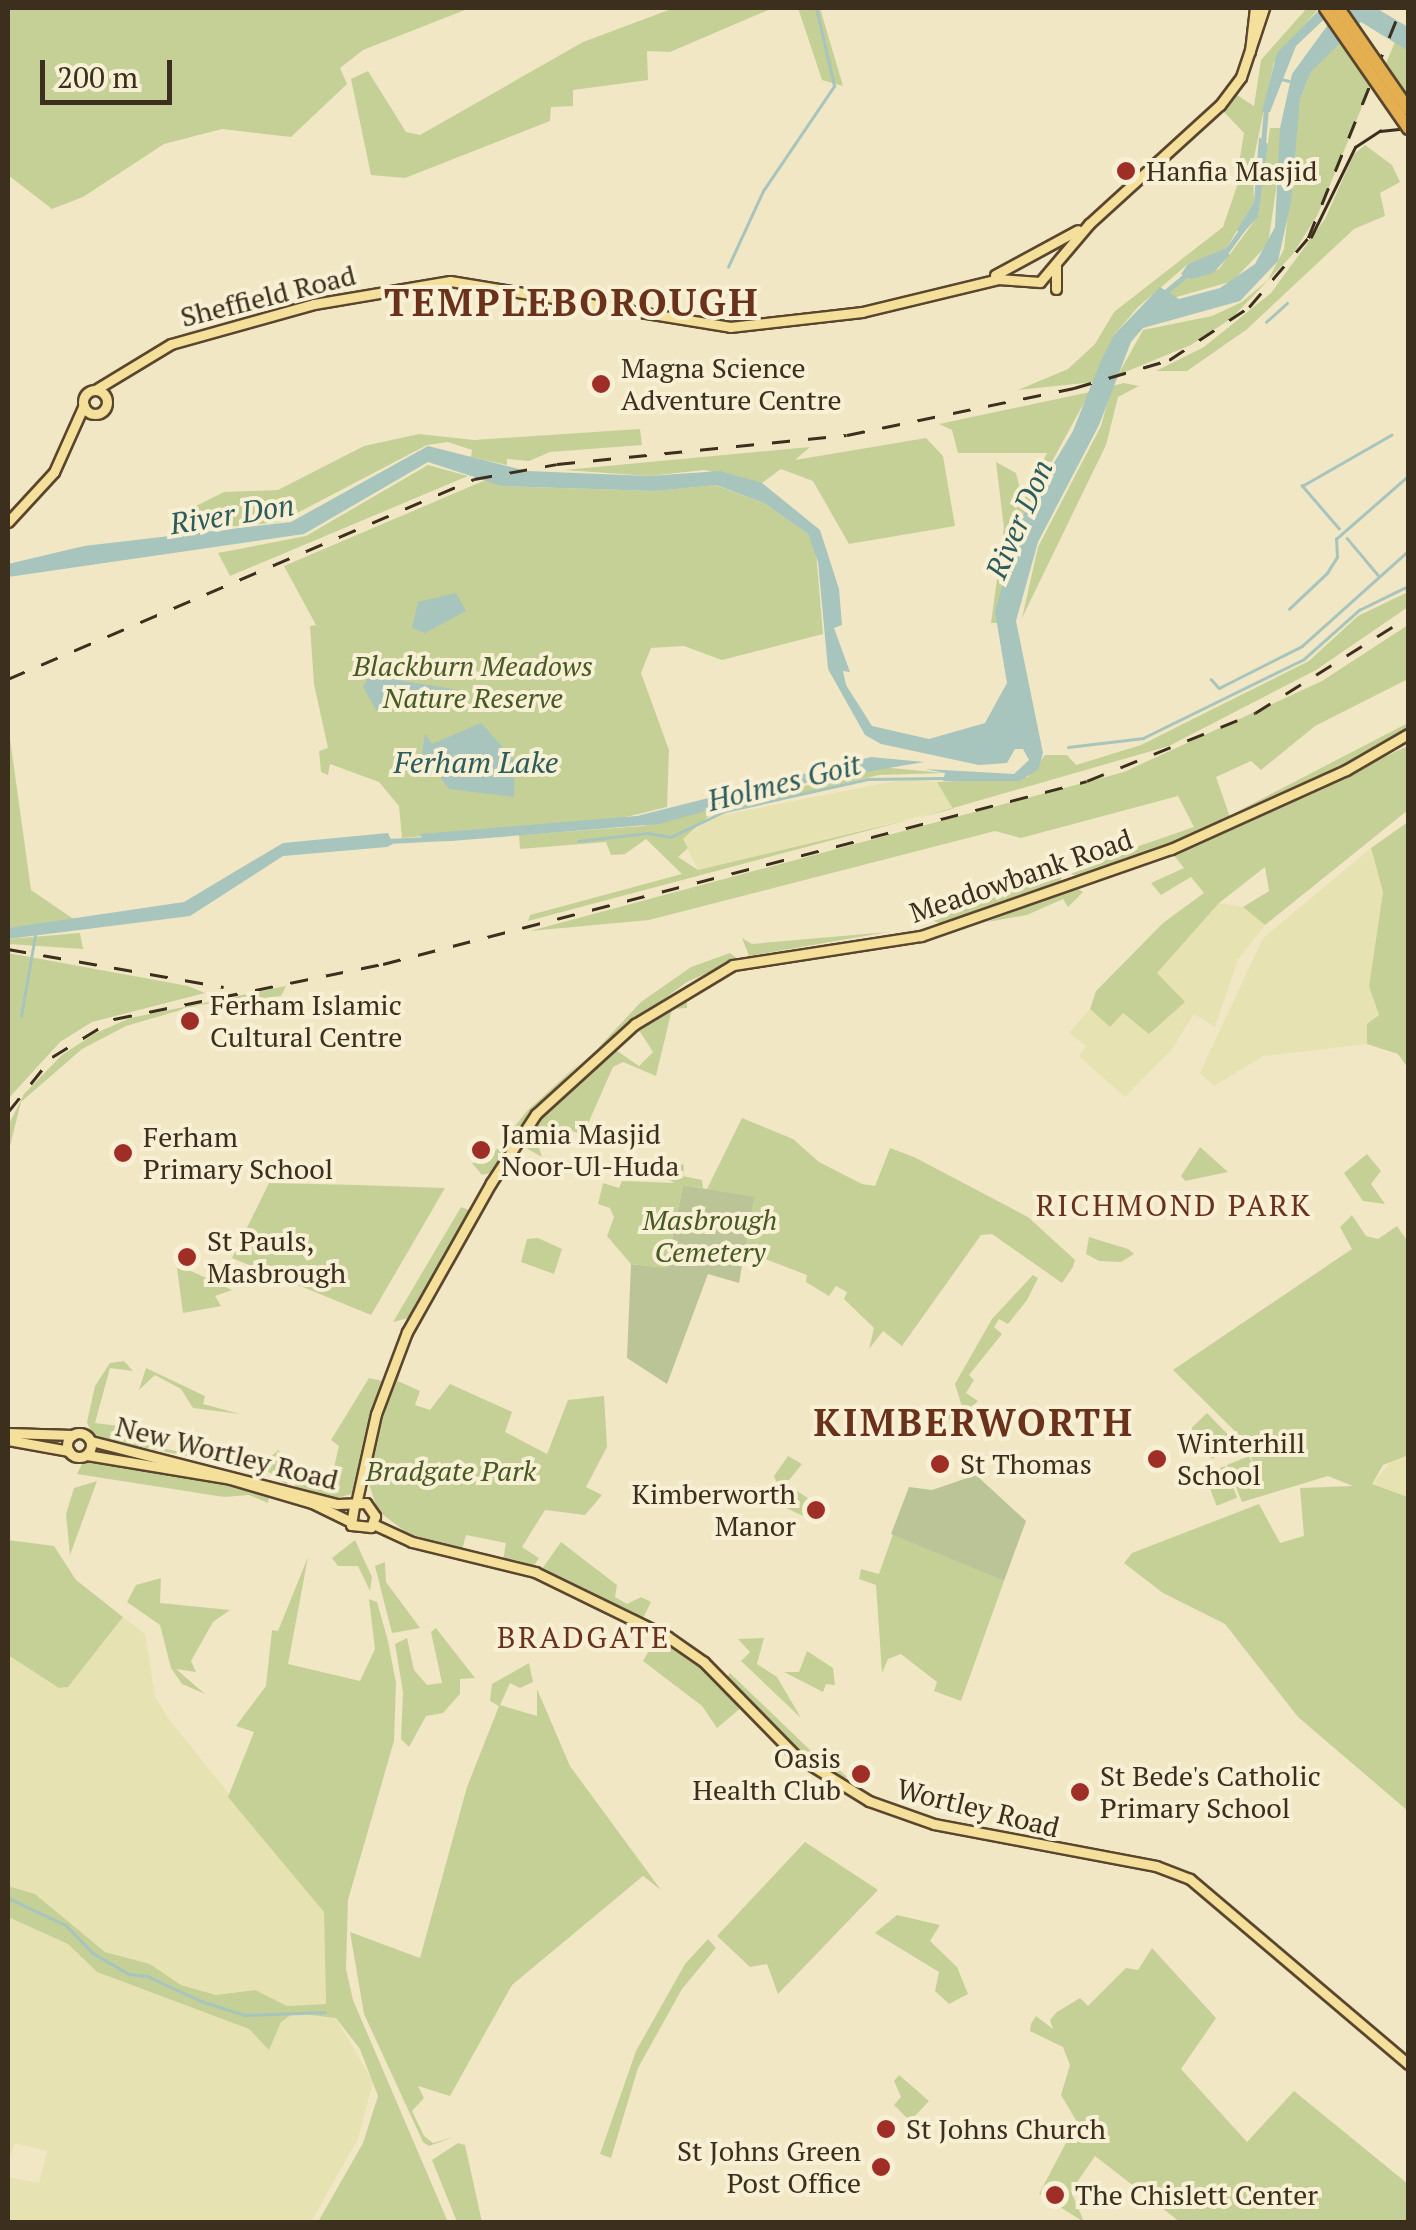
<!DOCTYPE html>
<html>
<head>
<meta charset="utf-8">
<style>
	body { margin:0 }
	#map { position:relative; width:1416px; height:2230px; overflow:hidden; background:#f1e7c5; font-family:"PT Serif",serif }
	div>[style] { position:absolute }
	[style*='--x'] { left:calc(var(--x)*1px); top:calc(var(--y)*1px); width:calc(var(--w)*1px); rotate:calc(var(--a)*1deg) }
	.farmland>* { inset:0; background:#e7e2b1 }
	.green>* { inset:0; background:#c5d097; transform-origin:0 0 }
	.cemetery>* { inset:0; background:#bbc497 }
	.water>* { inset:0; background:#a7c4bd }
	.stream>* { height:2.5px; margin:-1.25px; padding:0 1.25px; transform-origin:1.25px; border-radius:1.25px; background:#a7c4bd }
	.canal>* { height:5px; margin:-2.5px; padding:0 2.5px; transform-origin:2.5px; border-radius:2.5px; background:#a7c4bd }
	.roads { filter:drop-shadow(2px 0 #5a462e) drop-shadow(-2px 0 #5a462e) drop-shadow(0 2px #5a462e) drop-shadow(0 -2px #5a462e) }
	.major>* { height:9px; margin:-4.5px; padding:0 4.5px; transform-origin:4.5px; border-radius:4.5px; background:#f5e09b }
	.major>.ring { margin:-4.5px; padding:0; box-sizing:content-box; background:none; border:9px solid #f5e09b; border-radius:50% }
	.tram>* { height:2.5px; margin:-1.25px; padding:0 1.25px; transform-origin:1.25px; border-radius:1.25px; background:#3c2f1e }
	.rail>* { height:2.5px; margin-top:-1.25px; transform-origin:0; background:repeating-linear-gradient(90deg,#3c2f1e 0 18px,transparent 0 36px) }
	.bridges { filter:drop-shadow(2px 0 #5a462e) drop-shadow(-2px 0 #5a462e) drop-shadow(0 2px #5a462e) drop-shadow(0 -2px #5a462e) }
	.highway-bridge>* { height:11px; margin:-5.5px; padding:0 5.5px; transform-origin:5.5px; border-radius:5.5px; background:#e4af51 }
	.dots>* { width:28px; height:28px; translate:-50% -50%; box-sizing:border-box; border:5px solid #f8f0d5; border-radius:50% }
	span { translate:-50% -50%; white-space:nowrap; text-align:center; line-height:1.15; -webkit-text-stroke:8px #f8f0d5; paint-order:stroke }
	.poi-label { font-size:28px; color:#3c2f1e }
	.left { translate:0 -50%; text-align:left }
	.right { translate:-100% -50%; text-align:right }
	.street-label { font-size:28px; color:#3c2f1e }
	.park-label { font-size:28px; color:#485a24; font-style:italic }
	.water-label { font-size:30px; color:#2d5c5d; font-style:italic }
	.neighbourhood-label { font-size:30px; color:#6b321b; letter-spacing:2.5px }
	.district-label { font-size:38px; color:#6b321b; font-weight:700; letter-spacing:2.5px }
	.frame { position:absolute; inset:0; border:10px solid #3c2f1e; pointer-events:none }
	.scale { position:absolute; left:40px; top:60px; width:132px; height:45px; box-sizing:border-box; border:5px solid #3c2f1e; border-top:0; padding-left:12px; font-size:30px; line-height:35px; white-space:nowrap; color:#3c2f1e; -webkit-text-stroke:8px #f8f0d5; paint-order:stroke }
</style>
</head>
<body>
<div id="map">
	<div class="farmland">
		<div style="clip-path:polygon(905px 779px,937px 782px,953px 808px,698px 870px,683px 839px,713px 817px)"></div>
		<div style="clip-path:polygon(1371px 848px,1383px 892px,1369px 986px,1380px 1015px,1367px 1024px,1367px 1044px,1263px 1056px,1214px 1086px,1200px 1073px,1263px 938px)"></div>
		<div style="clip-path:polygon(1219px 903px,1243px 907px,1265px 925px,1238px 960px,1215px 1027px,1194px 1014px,1172px 1049px,1125px 1097px,1079px 1056px,1086px 1046px,1069px 1033px,1090px 1009px,1110px 1027px,1122px 1013px,1149px 1033px,1156px 974px)"></div>
		<div style="clip-path:polygon(1397px 1455px,1408px 1456px,1408px 1497px,1372px 1484px)"></div>
		<div style="clip-path:polygon(123px 1617px,145px 1634px,155px 1696px,168px 1718px,324px 1912px,326px 2005px,287px 2006px,254px 1990px,216px 1995px,181px 1985px,150px 1964px,105px 1952px,35px 1894px,8px 1886px,8px 1655px,59px 1688px,68px 1687px)"></div>
		<div style="clip-path:polygon(8px 1917px,68px 1944px,97px 1972px,249px 2029px,269px 2049px,281px 2022px,294px 2013px,336px 2018px,373px 2082px,358px 2139px,311px 2222px,9px 2222px,8px 2177px,39px 2183px,47px 2151px,15px 2143px,8px 2162px)"></div>
	</div>
	<div class="green">
		<div style="clip-path:polygon(8px 8px,470px 8px,363px 50px,340px 68px,347px 84px,291px 137px,222px 129px,164px 144px,83px 197px,52px 209px,8px 175px)"></div>
		<div style="clip-path:polygon(674px 8px,773px 8px,670px 52px,647px 51px,648px 80px,573px 90px,573px 106px,551px 107px,550px 121px,405px 178px,371px 175px,351px 79px,368px 71px,406px 132px,420px 135px,583px 42px)"></div>
		<div style="clip-path:polygon(798px 8px,820px 8px,843px 86px,822px 80px)"></div>
		<div style="clip-path:polygon(1307px 8px,1318px 9px,1274px 62px,1253px 162px,1254px 202px,1226px 249px,1188px 264px,1138px 307px,1114px 335px,1094px 382px,1018px 390px,1068px 369px,1095px 344px,1114px 312px,1223px 227px,1238px 183px,1246px 179px,1237px 176px,1244px 133px,1223px 111px,1237px 95px,1254px 106px,1261px 60px)"></div>
		<div style="clip-path:polygon(1340px 40px,1371px 85px,1318px 214px,1293px 254px,1232px 318px,1191px 345px,1118px 375px,1143px 330px,1212px 316px,1242px 302px,1268px 280px,1284px 249px,1300px 99px,1311px 72px)"></div>
		<div style="clip-path:polygon(1395px 42px,1408px 51px,1406px 93px,1386px 63px)"></div>
		<div style="clip-path:polygon(1270px 128px,1280px 128px,1281px 156px,1268px 244px,1233px 281px,1173px 298px,1168px 291px,1183px 277px,1219px 269px,1258px 216px)"></div>
		<div style="clip-path:polygon(1365px 145px,1392px 165px,1400px 182px,1380px 193px,1385px 216px,1354px 229px,1246px 330px,1187px 371px,1156px 371px,1204px 347px,1271px 293px,1325px 219px,1354px 154px)"></div>
		<div style="clip-path:polygon(1124px 383px,1139px 386px,1118px 397px,1106px 445px,1022px 618px,1038px 547px,1101px 426px,1112px 386px)"></div>
		<div style="clip-path:polygon(1090px 392px,1021px 518px,997px 623px,991px 623px,1004px 528px,996px 462px,1016px 473px,1023px 501px,1047px 453px,958px 453px,952px 430px,939px 424px)"></div>
		<div style="clip-path:polygon(640px 429px,642px 445px,550px 452px,529px 461px,507px 459px,507px 465px,471px 457px,472px 450px,448px 442px,427px 445px,280px 522px,205px 529px,194px 507px,224px 492px,278px 490px,364px 446px,419px 434px,474px 440px)"></div>
		<div style="clip-path:polygon(926px 438px,943px 456px,955px 526px,849px 544px,813px 481px,781px 469px,762px 483px,704px 470px,649px 476px,564px 470px,810px 447px,795px 460px)"></div>
		<div style="clip-path:polygon(428px 465px,468px 476px,230px 576px,218px 553px,306px 536px)"></div>
		<div style="clip-path:polygon(488px 479px,503px 486px,655px 491px,715px 485px,764px 503px,808px 534px,816px 552px,823px 634px,722px 660px,684px 646px,651px 648px,641px 673px,669px 750px,667px 807px,622px 818px,402px 838px,399px 806px,379px 782px,330px 764px,328px 775px,321px 772px,319px 751px,328px 748px,314px 684px,310px 626px,316px 625px,284px 566px)"></div>
		<div style="clip-path:polygon(1408px 592px,1408px 607px,1316px 670px,1169px 746px,953px 808px,528px 921px,530px 915px,682px 874px,646px 839px,625px 854px,611px 855px,606px 842px,520px 849px,519px 835px,643px 826px,719px 807px,683px 839px,688px 848px,678px 857px,698px 870px,953px 809px,937px 782px,1028px 777px,1045px 755px,1067px 755px,1076px 765px,1141px 745px,1309px 661px,1358px 616px)"></div>
		<div style="clip-path:polygon(1408px 625px,1408px 679px,1315px 726px,1261px 770px,1251px 761px,1216px 777px,1231px 820px,1162px 848px,1077px 877px,1067px 871px,1194px 827px,1178px 796px,1021px 838px,995px 831px,649px 920px,530px 931px,1124px 772px,1322px 681px)"></div>
		<div style="clip-path:polygon(1408px 723px,1408px 730px,1357px 761px,1238px 811px)"></div>
		<div style="clip-path:polygon(8px 724px,31px 890px,75px 920px,8px 928px)"></div>
		<div style="clip-path:polygon(1408px 746px,1408px 810px,1265px 925px,1243px 907px,1269px 891px,1265px 867px,1219px 903px,1157px 973px,1185px 1002px,1149px 1034px,1123px 1013px,1110px 1027px,1090px 1009px,1096px 991px,1163px 923px,1204px 893px,1191px 877px,1161px 895px,1151px 883px,1184px 868px,1173px 854px)"></div>
		<div style="clip-path:polygon(880px 767px,945px 773px,879px 775px,750px 806px,725px 806px)"></div>
		<div style="clip-path:polygon(1408px 822px,1408px 1068px,1398px 1054px,1367px 1044px,1367px 1024px,1379px 1015px,1369px 986px,1383px 892px,1371px 848px)"></div>
		<div style="clip-path:polygon(1062px 873px,1060px 884px,944px 925px,931px 920px)"></div>
		<div style="clip-path:polygon(1075px 887px,1083px 892px,1068px 907px,1063px 899px,1027px 915px,987px 922px)"></div>
		<div style="clip-path:polygon(888px 932px,749px 956px,742px 938px,752px 944px)"></div>
		<div style="clip-path:polygon(80px 933px,83px 949px,8px 944px,8px 939px)"></div>
		<div style="clip-path:polygon(8px 953px,188px 986px,205px 993px,92px 1022px,60px 1042px,8px 1099px)"></div>
		<div style="clip-path:polygon(730px 953px,738px 959px,687px 982px,598px 1048px,641px 1002px,691px 967px)"></div>
		<div style="clip-path:polygon(286px 986px,281px 996px,198px 1005px,126px 1026px,82px 1049px,21px 1102px,8px 1154px,8px 1126px,24px 1094px,62px 1055px,94px 1034px,130px 1018px)"></div>
		<div style="clip-path:polygon(687px 995px,687px 1008px,672px 1009px,656px 1076px,623px 1062px,613px 1067px,583px 1135px,569px 1130px,549px 1138px,538px 1145px,542px 1157px,526px 1148px,523px 1140px,549px 1108px,613px 1048px,639px 1066px,653px 1052px,637px 1027px)"></div>
		<div style="clip-path:polygon(583px 1060px,535px 1109px,493px 1172px,482px 1175px,472px 1163px,488px 1160px,527px 1111px)"></div>
		<div style="clip-path:polygon(742px 1118px,793px 1139px,819px 1162px,862px 1184px,875px 1186px,890px 1148px,914px 1157px,1028px 1217px,1075px 1260px,1073px 1267px,1062px 1283px,992px 1234px,981px 1235px,902px 1346px,883px 1331px,869px 1349px,874px 1328px,844px 1299px,847px 1292px,836px 1286px,829px 1296px,806px 1282px,807px 1275px,744px 1251px,753px 1198px,707px 1189px)"></div>
		<div style="clip-path:polygon(1200px 1147px,1228px 1172px,1185px 1181px,1181px 1176px)"></div>
		<div style="clip-path:polygon(1367px 1154px,1381px 1171px,1371px 1184px,1385px 1204px,1363px 1201px,1344px 1173px)"></div>
		<div style="clip-path:polygon(657px 1159px,684px 1165px,683px 1176px,702px 1180px,703px 1188px,683px 1185px,666px 1268px,631px 1264px,607px 1236px,614px 1217px,610px 1208px,598px 1204px,603px 1183px,619px 1188px,622px 1181px,675px 1183px,659px 1175px)"></div>
		<div style="clip-path:polygon(269px 1183px,359px 1185px,445px 1188px,371px 1315px,232px 1258px)"></div>
		<div style="clip-path:polygon(461px 1207px,469px 1210px,408px 1318px,393px 1322px)"></div>
		<div style="clip-path:polygon(1352px 1215px,1366px 1236px,1378px 1239px,1397px 1226px,1408px 1242px,1408px 1455px,1383px 1465px,1372px 1484px,1408px 1497px,1408px 1811px,1298px 1717px,1225px 1624px,1163px 1593px,1124px 1563px,1132px 1553px,1259px 1504px,1280px 1543px,1304px 1536px,1300px 1488px,1353px 1486px,1328px 1476px,1242px 1502px,1227px 1465px,1249px 1456px,1261px 1481px,1243px 1439px,1173px 1370px,1352px 1249px,1340px 1227px)"></div>
		<div style="clip-path:polygon(1089px 1237px,1128px 1249px,1134px 1254px,1121px 1262px,1099px 1261px,1086px 1254px)"></div>
		<div style="clip-path:polygon(538px 1238px,562px 1249px,554px 1274px,521px 1262px,527px 1239px)"></div>
		<div style="clip-path:polygon(177px 1268px,191px 1271px,232px 1290px,215px 1296px,221px 1306px,183px 1313px)"></div>
		<div style="clip-path:polygon(1033px 1275px,1038px 1278px,1027px 1300px,1008px 1324px,999px 1319px,994px 1327px,1002px 1334px,969px 1375px,974px 1380px,966px 1393px,978px 1401px,962px 1416px,935px 1423px,962px 1407px,955px 1384px,992px 1319px)"></div>
		<div style="clip-path:polygon(406px 1348px,398px 1381px,420px 1391px,415px 1405px,430px 1410px,450px 1384px,512px 1412px,505px 1432px,547px 1454px,568px 1400px,604px 1396px,607px 1447px,586px 1487px,602px 1495px,585px 1515px,545px 1510px,522px 1547px,539px 1558px,533px 1567px,503px 1561px,506px 1543px,466px 1535px,462px 1550px,407px 1533px,378px 1511px,365px 1472px)"></div>
		<div style="clip-path:polygon(124px 1361px,133px 1371px,110px 1368px,95px 1423px,135px 1428px,133px 1442px,238px 1464px,262px 1466px,278px 1450px,289px 1464px,287px 1485px,267px 1471px,93px 1438px,87px 1422px,95px 1386px,110px 1363px)"></div>
		<div style="clip-path:polygon(146px 1368px,205px 1396px,203px 1404px,240px 1414px,193px 1408px,181px 1389px,155px 1375px,139px 1390px)"></div>
		<div style="clip-path:polygon(369px 1378px,382px 1381px,352px 1494px,332px 1499px,295px 1487px,296px 1473px,306px 1470px,329px 1489px,339px 1446px,331px 1440px)"></div>
		<div style="left:1207px;top:1413px;width:37px;height:28px;rotate:46deg"></div>
		<div style="clip-path:polygon(788px 1456px,802px 1464px,786px 1484px,808px 1498px,803px 1506px,814px 1521px,786px 1508px,774px 1476px)"></div>
		<div style="clip-path:polygon(111px 1457px,229px 1481px,269px 1497px,268px 1503px,249px 1495px,224px 1497px,77px 1474px,84px 1460px)"></div>
		<div style="left:1225px;top:1466px;width:34px;height:22px;rotate:69deg"></div>
		<div style="clip-path:polygon(97px 1481px,70px 1555px,66px 1514px,74px 1488px)"></div>
		<div style="clip-path:polygon(893px 1534px,1004px 1581px,961px 1701px,934px 1691px,937px 1682px,901px 1654px,888px 1659px,882px 1673px,876px 1585px,859px 1579px,861px 1569px,879px 1574px)"></div>
		<div style="clip-path:polygon(8px 1540px,54px 1546px,76px 1580px,123px 1617px,68px 1687px,59px 1688px,8px 1655px)"></div>
		<div style="clip-path:polygon(355px 1540px,372px 1577px,370px 1591px,358px 1566px,338px 1566px,332px 1558px)"></div>
		<div style="clip-path:polygon(561px 1542px,617px 1585px,615px 1597px,627px 1604px,641px 1597px,651px 1602px,643px 1618px,542px 1569px)"></div>
		<div style="clip-path:polygon(308px 1557px,288px 1664px,360px 1681px,375px 1649px,369px 1599px,377px 1602px,388px 1641px,396px 1683px,394px 1741px,348px 1900px,346px 1969px,353px 2000px,448px 2222px,318px 2222px,363px 2143px,378px 2096px,360px 2049px,336px 2018px,294px 2013px,281px 2022px,269px 2050px,249px 2029px,97px 1972px,68px 1944px,8px 1917px,8px 1886px,35px 1894px,105px 1952px,150px 1964px,181px 1985px,216px 1995px,255px 1990px,287px 2006px,326px 2004px,324px 1912px,228px 1797px,254px 1732px,236px 1726px,266px 1686px,272px 1630px,278px 1631px)"></div>
		<div style="clip-path:polygon(385px 1562px,386px 1582px,420px 1628px,392px 1633px,375px 1566px)"></div>
		<div style="clip-path:polygon(161px 1578px,160px 1603px,230px 1610px,213px 1622px,191px 1661px,196px 1672px,176px 1669px,205px 1694px,182px 1684px,171px 1668px,160px 1625px,127px 1602px,136px 1585px)"></div>
		<div style="clip-path:polygon(436px 1628px,475px 1678px,460px 1679px,460px 1694px,443px 1713px,426px 1716px,409px 1747px,401px 1739px,403px 1692px,395px 1644px,407px 1638px,414px 1670px,427px 1685px,442px 1683px,431px 1632px)"></div>
		<div style="clip-path:polygon(658px 1635px,696px 1660px,742px 1707px,717px 1728px,702px 1706px,643px 1661px)"></div>
		<div style="clip-path:polygon(764px 1638px,757px 1664px,777px 1677px,801px 1718px,741px 1661px,750px 1652px,738px 1639px)"></div>
		<div style="clip-path:polygon(807px 1651px,833px 1668px,835px 1685px,826px 1684px,823px 1692px,784px 1672px,799px 1672px)"></div>
		<div style="clip-path:polygon(529px 1663px,533px 1682px,520px 1688px,510px 1683px,500px 1705px,537px 1716px,537px 1689px,570px 1766px,661px 1890px,643px 1876px,512px 1985px,450px 2096px,418px 2086px,424px 2098px,412px 2111px,424px 2136px,433px 2143px,454px 2137px,429px 2146px,423px 2142px,364px 2014px,350px 1932px,420px 1958px,467px 1787px,499px 1706px,490px 1701px,492px 1684px)"></div>
		<div style="clip-path:polygon(730px 1673px,811px 1751px,820px 1754px,827px 1745px,824px 1756px,847px 1777px,840px 1780px,798px 1753px,726px 1679px)"></div>
		<div style="clip-path:polygon(805px 1842px,878px 1890px,778px 1994px,767px 1964px,750px 1967px,717px 1936px)"></div>
		<div style="clip-path:polygon(897px 1915px,940px 1925px,930px 1941px,957px 1967px,968px 1994px,949px 2004px,935px 1991px,939px 1972px,875px 1933px)"></div>
		<div style="clip-path:polygon(708px 1939px,716px 1948px,682px 1989px,638px 2068px,611px 2158px,600px 2154px,636px 2051px,685px 1964px)"></div>
		<div style="clip-path:polygon(1152px 1948px,1216px 2018px,1181px 2069px,1247px 2142px,1294px 2091px,1408px 2184px,1408px 2222px,1180px 2222px,1095px 2156px,1071px 2191px,1084px 2222px,1039px 2194px,1077px 2122px,1061px 2095px,1070px 2065px,1063px 2047px,1030px 2031px,1031px 2024px,1036px 2016px,1053px 2029px,1050px 2020px,1057px 2012px,1080px 1998px,1088px 2006px,1126px 1968px,1138px 1970px)"></div>
		<div style="clip-path:polygon(899px 2075px,929px 2101px,910px 2121px,894px 2105px,901px 2097px,894px 2081px)"></div>
		<div style="clip-path:polygon(458px 2143px,465px 2145px,482px 2222px,457px 2222px,432px 2160px)"></div>
	</div>
	<div class="cemetery">
		<div style="clip-path:polygon(683px 1185px,754px 1197px,739px 1283px,708px 1274px,667px 1384px,627px 1358px,631px 1264px,666px 1268px)"></div>
		<div style="clip-path:polygon(976px 1475px,1026px 1521px,1004px 1581px,891px 1534px,909px 1487px,932px 1490px)"></div>
	</div>
	<div class="water">
		<div style="clip-path:polygon(1321px 8px,1336px 8px,1296px 46px,1270px 112px,1262px 112px,1277px 53px)"></div>
		<div style="clip-path:polygon(1354px 8px,1376px 8px,1408px 27px,1408px 51px,1361px 22px,1311px 72px,1300px 99px,1291px 202px,1278px 261px,1240px 301px,1143px 328px,1131px 342px,1099px 425px,1038px 542px,1016px 621px,1043px 753px,1038px 770px,1019px 781px,943px 781px,945px 773px,925px 769px,1014px 774px,1029px 760px,1023px 749px,1015px 749px,1007px 763px,979px 765px,881px 744px,865px 735px,828px 669px,818px 562px,808px 534px,764px 503px,716px 485px,655px 491px,502px 486px,428px 462px,304px 534px,8px 577px,8px 564px,84px 546px,291px 522px,428px 446px,527px 471px,649px 476px,720px 471px,762px 483px,820px 530px,839px 589px,842px 625px,834px 628px,850px 672px,843px 671px,846px 685px,872px 726px,929px 739px,985px 723px,1007px 683px,995px 612px,1021px 518px,1073px 431px,1100px 363px,1114px 335px,1160px 287px,1179px 299px,1220px 288px,1255px 264px,1275px 227px,1280px 128px,1292px 74px,1327px 26px)"></div>
		<div style="clip-path:polygon(1259px 137px,1268px 144px,1258px 217px,1241px 235px,1237px 230px,1254px 202px)"></div>
		<div style="clip-path:polygon(1224px 249px,1230px 255px,1213px 273px,1191px 279px,1181px 274px,1188px 264px)"></div>
		<div style="clip-path:polygon(456px 593px,466px 611px,425px 633px,412px 628px,418px 602px)"></div>
		<div style="clip-path:polygon(373px 670px,378px 677px,453px 689px,461px 701px,376px 710px,363px 687px)"></div>
		<div style="clip-path:polygon(481px 723px,515px 761px,514px 797px,449px 789px,422px 753px,425px 734px,432px 744px)"></div>
		<div style="clip-path:polygon(871px 757px,924px 762px,813px 781px,659px 824px,451px 841px,424px 842px,420px 834px,637px 816px)"></div>
		<div style="clip-path:polygon(388px 833px,393px 844px,387px 847px,283px 856px,190px 916px,8px 939px,8px 928px,184px 902px,283px 843px)"></div>
	</div>
	<div class="stream">
		<div style="--x:1281;--y:79;--w:8;--a:14"></div>
		<div style="--x:728;--y:267;--w:84;--a:-65.3"></div>
		<div style="--x:763;--y:191;--w:127;--a:-55.9"></div>
		<div style="--x:834;--y:86;--w:80;--a:-103"></div>
		<div style="--x:1266;--y:322;--w:28;--a:-42"></div>
		<div style="--x:1339;--y:529;--w:57;--a:-130.7"></div>
		<div style="--x:1302;--y:486;--w:103;--a:-29.8"></div>
		<div style="--x:1347;--y:538;--w:48;--a:50"></div>
		<div style="--x:1289;--y:609;--w:52;--a:-43.5"></div>
		<div style="--x:1327;--y:573;--w:19;--a:-58"></div>
		<div style="--x:1337;--y:557;--w:18;--a:-93"></div>
		<div style="--x:1336;--y:539;--w:96;--a:-41.2"></div>
		<div style="--x:1211;--y:679;--w:12;--a:48"></div>
		<div style="--x:1219;--y:688;--w:93;--a:-26.8"></div>
		<div style="--x:1302;--y:646;--w:142;--a:-41.9"></div>
		<div style="--x:1068;--y:747;--w:76;--a:-6.8"></div>
		<div style="--x:1143;--y:738;--w:179;--a:-26.1"></div>
		<div style="--x:1304;--y:659;--w:74;--a:-41.7"></div>
		<div style="--x:1359;--y:610;--w:55;--a:-26.1"></div>
		<div style="--x:578;--y:841;--w:70;--a:-6.5"></div>
		<div style="--x:648;--y:833;--w:23;--a:10"></div>
		<div style="--x:671;--y:837;--w:60;--a:-25.7"></div>
		<div style="--x:725;--y:811;--w:147;--a:-12.6"></div>
		<div style="--x:868;--y:779;--w:75;--a:-0.8"></div>
		<div style="--x:21;--y:1016;--w:81;--a:-80.1"></div>
		<div style="--x:8;--y:1898;--w:64;--a:25"></div>
		<div style="--x:66;--y:1925;--w:39;--a:46"></div>
		<div style="--x:93;--y:1953;--w:42;--a:30.3"></div>
		<div style="--x:129;--y:1974;--w:18;--a:6"></div>
		<div style="--x:147;--y:1976;--w:60;--a:24.8"></div>
		<div style="--x:201;--y:2001;--w:46;--a:17.7"></div>
		<div style="--x:245;--y:2015;--w:80;--a:-2.1"></div>
	</div>
	<div class="canal">
		<div style="--x:1263;--y:143;--w:34;--a:-85"></div>
		<div style="--x:1225;--y:253;--w:29;--a:-54"></div>
		<div style="--x:1163;--y:294;--w:34;--a:-40"></div>
		<div style="--x:388;--y:841;--w:39;--a:-3"></div>
	</div>
	<div class="roads">
		<div class="major">
			<div style="--x:1250;--y:51;--w:43;--a:-83.4"></div>
			<div style="--x:995;--y:275;--w:94;--a:-28.5"></div>
			<div style="--x:1056;--y:289;--w:23;--a:-90"></div>
			<div style="--x:95;--y:390;--w:89;--a:-31.2"></div>
			<div style="--x:171;--y:344;--w:148;--a:-15.6"></div>
			<div style="--x:314;--y:304;--w:138;--a:-9.6"></div>
			<div style="--x:450;--y:281;--w:284;--a:9.3"></div>
			<div style="--x:730;--y:327;--w:133;--a:-6.5"></div>
			<div style="--x:862;--y:312;--w:140;--a:-13.6"></div>
			<div style="--x:998;--y:279;--w:42;--a:4.1"></div>
			<div style="--x:1040;--y:282;--w:76;--a:-49.8"></div>
			<div style="--x:1089;--y:224;--w:177;--a:-42.3"></div>
			<div style="--x:1220;--y:105;--w:35;--a:-53"></div>
			<div style="--x:1241;--y:77;--w:73;--a:-71.6"></div>
			<div class="ring" style="left:83px;top:390px;width:15px;height:15px"></div>
			<div style="--x:8;--y:522;--w:68;--a:-47.4"></div>
			<div style="--x:54;--y:472;--w:73;--a:-65.9"></div>
			<div class="ring" style="left:67px;top:1433px;width:15px;height:15px"></div>
			<div style="--x:8;--y:1433;--w:65;--a:1.8"></div>
			<div style="--x:8;--y:1440;--w:62;--a:10.2"></div>
			<div style="--x:91;--y:1441;--w:254;--a:14.4"></div>
			<div style="--x:337;--y:1504;--w:29;--a:-2"></div>
			<div style="--x:366;--y:1503;--w:16;--a:55"></div>
			<div style="--x:375;--y:1516;--w:12;--a:110"></div>
			<div style="--x:371;--y:1527;--w:20;--a:-174"></div>
			<div style="--x:351;--y:1525;--w:20;--a:-81"></div>
			<div style="--x:87;--y:1455;--w:145;--a:9.5"></div>
			<div style="--x:230;--y:1479;--w:85;--a:16.3"></div>
			<div style="--x:312;--y:1503;--w:41;--a:25.9"></div>
			<div style="--x:356;--y:1504;--w:92;--a:-77.5"></div>
			<div style="--x:376;--y:1414;--w:88;--a:-69.3"></div>
			<div style="--x:407;--y:1332;--w:171;--a:-60.6"></div>
			<div style="--x:491;--y:1183;--w:82;--a:-56.9"></div>
			<div style="--x:536;--y:1114;--w:134;--a:-42.3"></div>
			<div style="--x:635;--y:1024;--w:114;--a:-31"></div>
			<div style="--x:733;--y:965;--w:190;--a:-8.8"></div>
			<div style="--x:921;--y:936;--w:265;--a:-19.2"></div>
			<div style="--x:1171;--y:849;--w:192;--a:-24.3"></div>
			<div style="--x:1346;--y:770;--w:72;--a:-30.1"></div>
			<div style="--x:373;--y:1524;--w:43;--a:24.8"></div>
			<div style="--x:412;--y:1542;--w:127;--a:13.7"></div>
			<div style="--x:535;--y:1572;--w:148;--a:26"></div>
			<div style="--x:668;--y:1637;--w:44;--a:34.8"></div>
			<div style="--x:704;--y:1662;--w:132;--a:45.6"></div>
			<div style="--x:796;--y:1756;--w:86;--a:31.7"></div>
			<div style="--x:869;--y:1801;--w:69;--a:19.5"></div>
			<div style="--x:934;--y:1824;--w:226;--a:10.7"></div>
			<div style="--x:1156;--y:1866;--w:36;--a:21"></div>
			<div style="--x:1190;--y:1879;--w:286;--a:40.3"></div>
		</div>
	</div>
	<div class="tram">
		<div style="--x:1311;--y:237;--w:100;--a:-63.9"></div>
		<div style="--x:1355;--y:147;--w:30;--a:-33"></div>
		<div style="--x:1380;--y:131;--w:28;--a:-6"></div>
	</div>
	<div class="rail">
		<div style="--x:8;--y:679;--w:507;--a:-23.23"></div>
		<div style="--x:474;--y:479;--w:84;--a:-10.2"></div>
		<div style="--x:557;--y:464;--w:291;--a:-5.7"></div>
		<div style="--x:847;--y:435;--w:232;--a:-11.7"></div>
		<div style="--x:1074;--y:388;--w:99;--a:-16.4"></div>
		<div style="--x:1169;--y:360;--w:96;--a:-33.5"></div>
		<div style="--x:1249;--y:307;--w:91;--a:-49.5"></div>
		<div style="--x:1308;--y:238;--w:248;--a:-68"></div>
		<div style="--x:8;--y:949;--w:219;--a:10"></div>
		<div style="--x:8;--y:1112;--w:70;--a:-51.3"></div>
		<div style="--x:52;--y:1057;--w:73;--a:-31.5"></div>
		<div style="--x:114;--y:1019;--w:275;--a:-11.6"></div>
		<div style="--x:383;--y:964;--w:727;--a:-14.57"></div>
		<div style="--x:1087;--y:781;--w:181;--a:-22"></div>
		<div style="--x:1255;--y:713;--w:181;--a:-32.1"></div>
	</div>
	<div class="bridges">
		<div class="highway-bridge">
			<div style="--x:1325;--y:8;--w:146;--a:55.3"></div>
			<div style="--x:1338;--y:8;--w:123;--a:55.3"></div>
		</div>
	</div>
	<div class="dots">
		<div style="left:1126px;top:171px;background:#9f2e26"></div>
		<div style="left:601px;top:384px;background:#9f2e26"></div>
		<div style="left:190px;top:1021px;background:#9f2e26"></div>
		<div style="left:481px;top:1150px;background:#9f2e26"></div>
		<div style="left:123px;top:1153px;background:#9f2e26"></div>
		<div style="left:187px;top:1257px;background:#9f2e26"></div>
		<div style="left:1157px;top:1459px;background:#9f2e26"></div>
		<div style="left:940px;top:1464px;background:#9f2e26"></div>
		<div style="left:816px;top:1510px;background:#9f2e26"></div>
		<div style="left:861px;top:1774px;background:#9f2e26"></div>
		<div style="left:1080px;top:1792px;background:#9f2e26"></div>
		<div style="left:886px;top:2129px;background:#9f2e26"></div>
		<div style="left:881px;top:2167px;background:#9f2e26"></div>
		<div style="left:1055px;top:2195px;background:#9f2e26"></div>
	</div>
	<div class="poi-label">
		<span class="left" style="left:1146px;top:171px">Hanfia Masjid</span>
		<span class="left" style="left:621px;top:384px">Magna Science<br>Adventure Centre</span>
		<span class="left" style="left:210px;top:1021px">Ferham Islamic<br>Cultural Centre</span>
		<span class="left" style="left:501px;top:1150px">Jamia Masjid<br>Noor-Ul-Huda</span>
		<span class="left" style="left:143px;top:1153px">Ferham<br>Primary School</span>
		<span class="left" style="left:207px;top:1257px">St Pauls,<br>Masbrough</span>
		<span class="left" style="left:1177px;top:1459px">Winterhill<br>School</span>
		<span class="left" style="left:960px;top:1464px">St Thomas</span>
		<span class="right" style="left:796px;top:1510px">Kimberworth<br>Manor</span>
		<span class="right" style="left:841px;top:1774px">Oasis<br>Health Club</span>
		<span class="left" style="left:1100px;top:1792px">St Bede's Catholic<br>Primary School</span>
		<span class="left" style="left:906px;top:2129px">St Johns Church</span>
		<span class="right" style="left:861px;top:2167px">St Johns Green<br>Post Office</span>
		<span class="left" style="left:1075px;top:2195px">The Chislett Center</span>
	</div>
	<div class="street-label">
		<span style="left:268px;top:296px;rotate:-14deg">Sheffield Road</span>
		<span style="left:1021px;top:876px;rotate:-19deg">Meadowbank Road</span>
		<span style="left:227px;top:1453px;rotate:14deg">New Wortley Road</span>
		<span style="left:978px;top:1808px;rotate:14deg">Wortley Road</span>
	</div>
	<div class="park-label">
		<span style="left:473px;top:682px">Blackburn Meadows<br>Nature Reserve</span>
		<span style="left:710px;top:1236px">Masbrough<br>Cemetery</span>
		<span style="left:451px;top:1471px">Bradgate Park</span>
	</div>
	<div class="water-label">
		<span style="left:232px;top:514px;rotate:-9deg">River Don</span>
		<span style="left:1019px;top:519px;rotate:-67deg">River Don</span>
		<span style="left:476px;top:762px">Ferham Lake</span>
		<span style="left:784px;top:782px;rotate:-14deg">Holmes Goit</span>
	</div>
	<div class="neighbourhood-label">
		<span style="left:1174px;top:1205px">RICHMOND PARK</span>
		<span style="left:584px;top:1637px">BRADGATE</span>
	</div>
	<div class="district-label">
		<span style="left:572px;top:303px">TEMPLEBOROUGH</span>
		<span style="left:974px;top:1423px">KIMBERWORTH</span>
	</div>
	<div class="frame"></div>
	<div class="scale">200 m</div>
</div>
</body>
</html>
